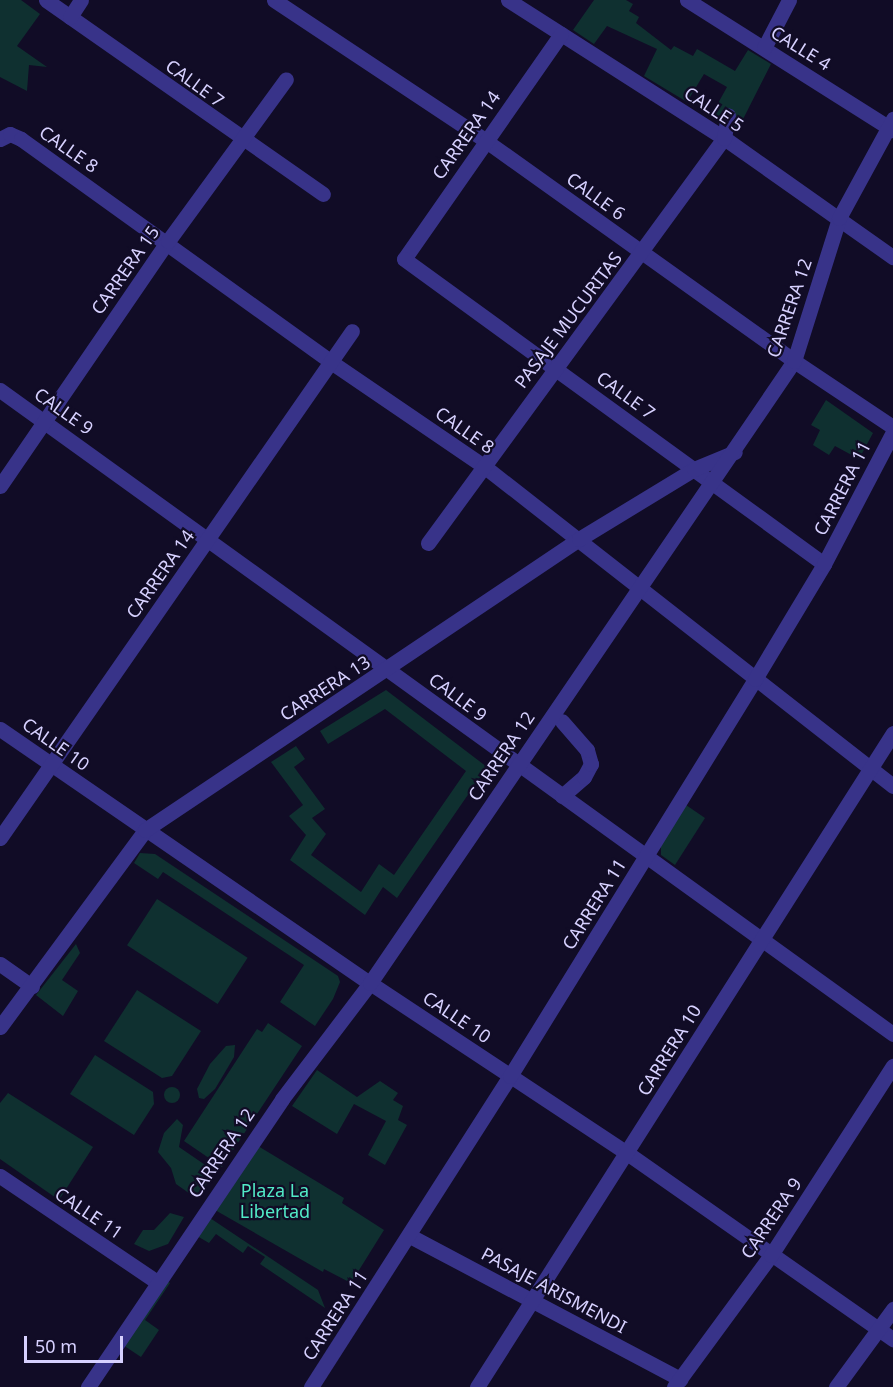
<!DOCTYPE html>
<html>
<head>
<meta charset="utf-8">
<style>
	body { margin:0 }
	#map { position:relative; width:893px; height:1387px; overflow:hidden; background:#110c26; font-family:"Noto Sans",sans-serif }
	div>[style] { position:absolute }
	[style*='--x'] { left:calc(var(--x)*1px); top:calc(var(--y)*1px); width:calc(var(--w)*1px); rotate:calc(var(--a)*1deg) }
	.green>* { inset:0; background:#0f3030; transform-origin:0 0 }
	.round { border-radius:50% }
	.minor>* { height:15px; margin:-7.5px; padding:0 7.5px; transform-origin:7.5px; border-radius:7.5px; background:#383389 }
	span { translate:-50% -50%; white-space:nowrap; text-align:center; line-height:1.15; -webkit-text-stroke:4.5px #110c26; paint-order:stroke }
	.street-label { font-size:18px; color:#d7d1ff }
	.park-label { font-size:18px; color:#52eac7 }
	.scale { position:absolute; left:24px; top:1336px; width:99px; height:27px; box-sizing:border-box; border:3px solid #d7d1ff; border-top:0; padding-left:8px; font-size:18px; line-height:21px; white-space:nowrap; color:#d7d1ff; -webkit-text-stroke:4px #110c26; paint-order:stroke }
</style>
</head>
<body>
<div id="map">
	<div class="green">
		<div style="clip-path:polygon(0 0,21px 0,40px 14px,17px 46px,47px 67px,29px 65px,27px 91px,0 77px)"></div>
		<div style="clip-path:polygon(594px 0,626px 0,633px 4px,629px 11px,639px 17px,636px 23px,671px 50px,674px 46px,693px 56px,697px 49px,735px 71px,748px 50px,771px 64px,736px 133px,711px 116px,727px 87px,704px 74px,687px 102px,644px 76px,657px 49px,607px 26px,594px 44px,573px 30px)"></div>
		<div style="clip-path:polygon(826px 400px,873px 433px,859px 459px,835px 446px,829px 455px,813px 445px,820px 430px,811px 425px)"></div>
		<div style="clip-path:polygon(386px 690px,487px 767px,397px 898px,383px 887px,365px 915px,290px 860px,306px 835px,289px 816px,303px 805px,271px 762px,296px 746px,305px 759px,294px 767px,325px 809px,312px 818px,326px 834px,311px 855px,361px 892px,379px 864px,394px 875px,466px 771px,385px 709px,328px 744px,320px 731px)"></div>
		<div style="clip-path:polygon(686px 805px,705px 818px,675px 865px,661px 855px,661px 845px)"></div>
		<div style="clip-path:polygon(140px 853px,155px 854px,338px 976px,340px 982px,333px 999px,315px 1026px,280px 1002px,304px 965px,163px 872px,158px 879px,134px 863px)"></div>
		<div style="left:157px;top:899px;width:108px;height:55px;rotate:33deg"></div>
		<div style="clip-path:polygon(76px 944px,80px 953px,62px 980px,78px 991px,63px 1016px,36px 995px)"></div>
		<div style="clip-path:polygon(137px 990px,201px 1031px,172px 1076px,162px 1078px,104px 1041px)"></div>
		<div style="clip-path:polygon(268px 1023px,302px 1046px,222px 1167px,184px 1141px,257px 1029px,262px 1032px)"></div>
		<div style="clip-path:polygon(235px 1045px,234px 1057px,215px 1089px,204px 1099px,199px 1098px,197px 1089px,210px 1064px,226px 1046px)"></div>
		<div style="clip-path:polygon(95px 1055px,153px 1092px,154px 1104px,134px 1135px,70px 1094px)"></div>
		<div style="clip-path:polygon(317px 1070px,357px 1097px,380px 1081px,398px 1093px,393px 1100px,403px 1106px,398px 1120px,407px 1125px,385px 1165px,368px 1155px,386px 1121px,354px 1104px,337px 1134px,292px 1106px)"></div>
		<div class="round" style="left:164px;top:1087px;width:16px;height:16px"></div>
		<div style="clip-path:polygon(8px 1093px,93px 1147px,59px 1200px,0 1159px,0 1103px)"></div>
		<div style="clip-path:polygon(177px 1119px,183px 1125px,179px 1147px,214px 1171px,203px 1190px,193px 1196px,176px 1184px,171px 1168px,158px 1152px,164px 1133px)"></div>
		<div style="clip-path:polygon(258px 1146px,344px 1198px,342px 1203px,384px 1230px,351px 1283px,324px 1269px,323px 1272px,215px 1210px)"></div>
		<div style="clip-path:polygon(170px 1213px,184px 1217px,168px 1244px,149px 1251px,134px 1244px,143px 1230px,154px 1230px)"></div>
		<div style="clip-path:polygon(210px 1218px,318px 1290px,325px 1308px,260px 1264px,265px 1257px,248px 1246px,243px 1253px,216px 1234px,209px 1243px,197px 1236px)"></div>
		<div style="clip-path:polygon(167px 1281px,170px 1283px,145px 1320px,159px 1330px,141px 1357px,123px 1345px)"></div>
	</div>
	<div class="minor">
		<div style="--x:46;--y:0;--w:338;--a:35"></div>
		<div style="--x:274;--y:0;--w:255;--a:33.6"></div>
		<div style="--x:486;--y:141;--w:379;--a:35.5"></div>
		<div style="--x:794;--y:361;--w:119;--a:33.7"></div>
		<div style="--x:508;--y:0;--w:256;--a:32.6"></div>
		<div style="--x:724;--y:138;--w:207;--a:35.2"></div>
		<div style="--x:687;--y:0;--w:244;--a:32.3"></div>
		<div style="--x:70;--y:17;--w:20;--a:-57"></div>
		<div style="--x:561;--y:34;--w:274;--a:124.9"></div>
		<div style="--x:404;--y:259;--w:519;--a:35.99"></div>
		<div style="--x:764;--y:48;--w:54;--a:-62.5"></div>
		<div style="--x:0;--y:139;--w:11;--a:-27"></div>
		<div style="--x:10;--y:134;--w:12;--a:24"></div>
		<div style="--x:21;--y:139;--w:382;--a:35.7"></div>
		<div style="--x:331;--y:362;--w:186;--a:34.3"></div>
		<div style="--x:485;--y:467;--w:518;--a:38.02"></div>
		<div style="--x:0;--y:390;--w:1101;--a:35.8"></div>
		<div style="--x:0;--y:486;--w:297;--a:-55.6"></div>
		<div style="--x:168;--y:241;--w:200;--a:-53.9"></div>
		<div style="--x:428;--y:543;--w:502;--a:-53.84"></div>
		<div style="--x:724;--y:138;--w:23;--a:-80"></div>
		<div style="--x:0;--y:729;--w:449;--a:34.5"></div>
		<div style="--x:370;--y:983;--w:308;--a:33.5"></div>
		<div style="--x:627;--y:1153;--w:325;--a:35"></div>
		<div style="--x:562;--y:796;--w:29;--a:-41"></div>
		<div style="--x:584;--y:777;--w:15;--a:-62"></div>
		<div style="--x:591;--y:764;--w:15;--a:-106"></div>
		<div style="--x:587;--y:750;--w:38;--a:-131"></div>
		<div style="--x:0;--y:838;--w:617;--a:-55.23"></div>
		<div style="--x:0;--y:964;--w:39;--a:35"></div>
		<div style="--x:0;--y:1027;--w:245;--a:-53.6"></div>
		<div style="--x:145;--y:830;--w:523;--a:-33.84"></div>
		<div style="--x:579;--y:539;--w:135;--a:-31.3"></div>
		<div style="--x:694;--y:469;--w:44;--a:-22.5"></div>
		<div style="--x:0;--y:1176;--w:189;--a:34"></div>
		<div style="--x:410;--y:1236;--w:306;--a:27.9"></div>
		<div style="--x:88;--y:1387;--w:347;--a:-56"></div>
		<div style="--x:282;--y:1099;--w:146;--a:-52.8"></div>
		<div style="--x:370;--y:983;--w:753;--a:-55.72"></div>
		<div style="--x:794;--y:361;--w:150;--a:-72.5"></div>
		<div style="--x:839;--y:218;--w:113;--a:-61.4"></div>
		<div style="--x:311;--y:1387;--w:369;--a:-57.4"></div>
		<div style="--x:510;--y:1076;--w:467;--a:-58.3"></div>
		<div style="--x:755;--y:679;--w:134;--a:-59"></div>
		<div style="--x:824;--y:564;--w:149;--a:-62.4"></div>
		<div style="--x:477;--y:1387;--w:775;--a:-57.54"></div>
		<div style="--x:674;--y:1387;--w:164;--a:-53.7"></div>
		<div style="--x:771;--y:1255;--w:225;--a:-57.2"></div>
		<div style="--x:836;--y:1387;--w:97;--a:-53.8"></div>
	</div>
	<div class="street-label">
		<span style="left:801px;top:48px;rotate:32deg">CALLE 4</span>
		<span style="left:195px;top:83px;rotate:36deg">CALLE 7</span>
		<span style="left:714px;top:109px;rotate:33deg">CALLE 5</span>
		<span style="left:466px;top:135px;rotate:-55deg">CARRERA 14</span>
		<span style="left:69px;top:149px;rotate:35deg">CALLE 8</span>
		<span style="left:596px;top:196px;rotate:36deg">CALLE 6</span>
		<span style="left:125px;top:270px;rotate:-55deg">CARRERA 15</span>
		<span style="left:789px;top:308px;rotate:-71deg">CARRERA 12</span>
		<span style="left:568px;top:320px;rotate:-53deg">PASAJE MUCURITAS</span>
		<span style="left:626px;top:395px;rotate:36deg">CALLE 7</span>
		<span style="left:64px;top:411px;rotate:35deg">CALLE 9</span>
		<span style="left:465px;top:430px;rotate:35deg">CALLE 8</span>
		<span style="left:842px;top:488px;rotate:-63deg">CARRERA 11</span>
		<span style="left:160px;top:574px;rotate:-55deg">CARRERA 14</span>
		<span style="left:325px;top:688px;rotate:-33deg">CARRERA 13</span>
		<span style="left:458px;top:697px;rotate:37deg">CALLE 9</span>
		<span style="left:56px;top:744px;rotate:35deg">CALLE 10</span>
		<span style="left:501px;top:756px;rotate:-56deg">CARRERA 12</span>
		<span style="left:594px;top:904px;rotate:-58deg">CARRERA 11</span>
		<span style="left:457px;top:1017px;rotate:34deg">CALLE 10</span>
		<span style="left:669px;top:1050px;rotate:-58deg">CARRERA 10</span>
		<span style="left:221px;top:1153px;rotate:-56deg">CARRERA 12</span>
		<span style="left:89px;top:1213px;rotate:34deg">CALLE 11</span>
		<span style="left:771px;top:1218px;rotate:-56deg">CARRERA 9</span>
		<span style="left:554px;top:1290px;rotate:28deg">PASAJE ARISMENDI</span>
		<span style="left:335px;top:1315px;rotate:-57deg">CARRERA 11</span>
	</div>
	<div class="park-label">
		<span style="left:275px;top:1201px">Plaza La<br>Libertad</span>
	</div>
	<div class="scale">50 m</div>
</div>
</body>
</html>
